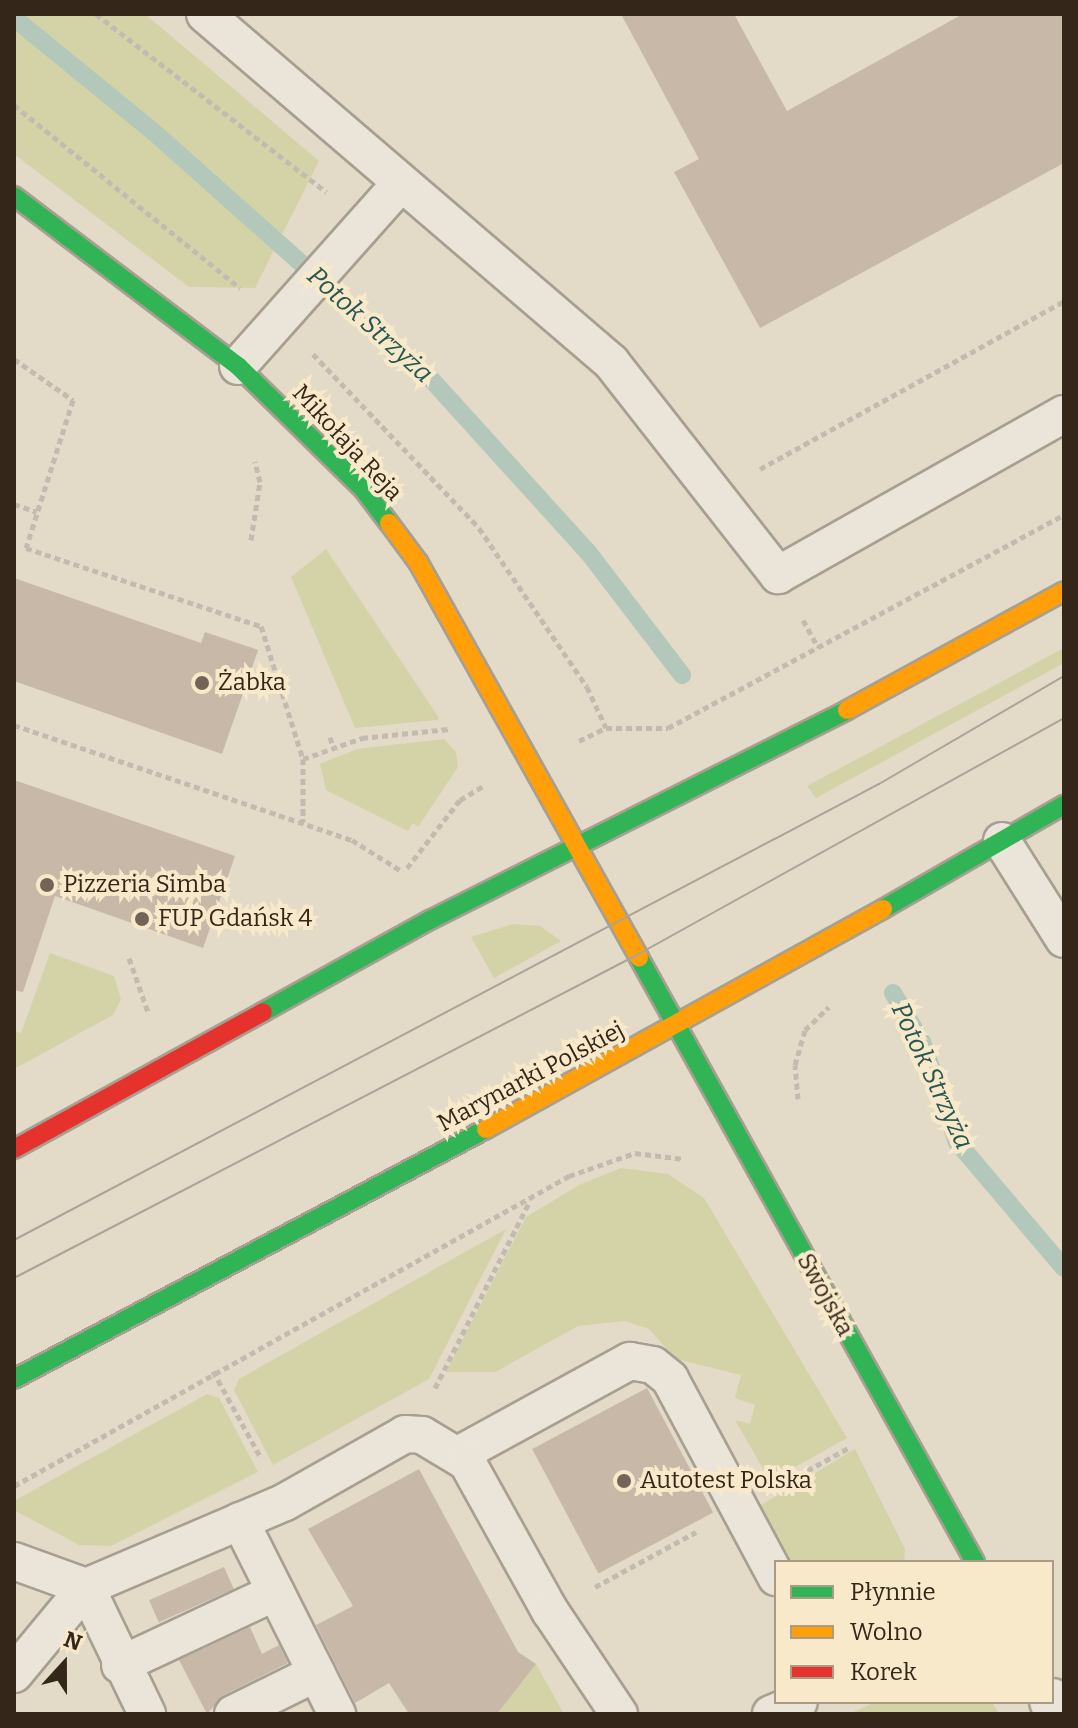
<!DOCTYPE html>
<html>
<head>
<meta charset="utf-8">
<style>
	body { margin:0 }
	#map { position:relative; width:1078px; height:1728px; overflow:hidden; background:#e3dac7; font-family:Bitter,serif }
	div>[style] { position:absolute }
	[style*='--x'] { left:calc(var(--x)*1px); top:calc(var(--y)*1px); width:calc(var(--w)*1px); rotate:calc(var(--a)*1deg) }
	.green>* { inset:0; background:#d4d3a8 }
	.stream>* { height:18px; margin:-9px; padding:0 9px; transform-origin:9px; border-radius:9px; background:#b3c8ba }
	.building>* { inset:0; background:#c7b8a8; transform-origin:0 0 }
	.path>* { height:5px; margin-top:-2.5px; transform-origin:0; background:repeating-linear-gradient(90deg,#c3bbb0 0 6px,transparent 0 10px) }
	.roads { filter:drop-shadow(2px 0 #a79f91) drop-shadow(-2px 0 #a79f91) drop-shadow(0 2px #a79f91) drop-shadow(0 -2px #a79f91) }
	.lane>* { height:36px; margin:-18px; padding:0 18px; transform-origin:18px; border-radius:18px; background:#ebe5d9 }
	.street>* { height:44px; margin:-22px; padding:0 22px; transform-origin:22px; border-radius:22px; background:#ebe5d9 }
	.fast>* { height:18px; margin:-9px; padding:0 9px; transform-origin:9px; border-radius:9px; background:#30b455 }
	.slow>* { height:18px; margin:-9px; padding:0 9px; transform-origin:9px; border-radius:9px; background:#ff9f0a }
	.jam>* { height:18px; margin:-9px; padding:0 9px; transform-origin:9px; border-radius:9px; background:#e5322d }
	.tram>* { height:2px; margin:-1px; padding:0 1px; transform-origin:1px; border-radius:1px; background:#a9a49a }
	.dots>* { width:22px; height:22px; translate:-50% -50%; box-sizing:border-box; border:4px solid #f7e9ca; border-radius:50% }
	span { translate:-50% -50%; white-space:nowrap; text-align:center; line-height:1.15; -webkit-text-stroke:8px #f7e9ca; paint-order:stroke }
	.street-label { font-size:24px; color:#35261a }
	.poi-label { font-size:24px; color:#35261a }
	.left { translate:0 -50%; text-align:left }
	.water-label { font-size:26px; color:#285652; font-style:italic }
	.frame { position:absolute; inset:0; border:16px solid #35261a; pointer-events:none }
	.legend { position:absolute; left:774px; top:1560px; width:280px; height:144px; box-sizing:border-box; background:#f7e9ca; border:2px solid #a99b84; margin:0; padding:10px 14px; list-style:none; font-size:24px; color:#35261a }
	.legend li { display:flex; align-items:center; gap:16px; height:40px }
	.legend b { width:40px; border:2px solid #a99b84 }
	.north { position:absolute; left:24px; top:1624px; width:80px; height:80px; -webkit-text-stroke:6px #f7e9ca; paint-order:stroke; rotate:21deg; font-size:22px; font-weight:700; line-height:32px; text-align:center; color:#35261a }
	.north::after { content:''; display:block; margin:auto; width:28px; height:36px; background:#35261a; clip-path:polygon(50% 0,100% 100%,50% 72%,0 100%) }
</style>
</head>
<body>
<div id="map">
	<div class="green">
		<div style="clip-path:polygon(14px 14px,145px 14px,319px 161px,255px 288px,189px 287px,14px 154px)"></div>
		<div style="clip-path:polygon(326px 549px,439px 718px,437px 720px,355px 728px,291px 577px)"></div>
		<div style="clip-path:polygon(1064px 648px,1064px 663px,816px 798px,807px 786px)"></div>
		<div style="clip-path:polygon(444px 739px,456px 752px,458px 767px,418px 827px,413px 823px,408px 831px,326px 790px,320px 764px,357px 749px)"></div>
		<div style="clip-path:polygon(513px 924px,540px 926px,561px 941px,494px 978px,471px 937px)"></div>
		<div style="clip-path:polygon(50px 953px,114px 976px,121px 1000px,113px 1015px,14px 1069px,14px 1031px,21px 1033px)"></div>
		<div style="clip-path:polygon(621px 1168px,668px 1174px,704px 1198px,847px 1438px,770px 1481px,735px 1420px,750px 1424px,755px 1405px,735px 1398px,741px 1375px,676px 1359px,649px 1329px,625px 1321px,578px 1326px,495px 1372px,446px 1372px,526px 1217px,579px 1185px)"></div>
		<div style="clip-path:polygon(506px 1229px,429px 1379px,273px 1465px,234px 1390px,239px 1379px)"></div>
		<div style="clip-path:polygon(207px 1394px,219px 1398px,258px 1472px,111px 1546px,79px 1545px,14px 1510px,14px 1501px)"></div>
		<div style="clip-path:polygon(855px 1449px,905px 1549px,904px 1562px,791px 1562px,761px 1505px)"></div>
		<div style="clip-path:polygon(536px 1664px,564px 1714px,497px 1714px)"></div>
		<div style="clip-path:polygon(875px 1702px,992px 1702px,999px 1714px,849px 1714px)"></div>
	</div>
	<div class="stream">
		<div style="--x:14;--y:18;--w:183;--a:39.2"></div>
		<div style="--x:156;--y:134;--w:367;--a:41.7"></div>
		<div style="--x:430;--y:378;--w:235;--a:47.8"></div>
		<div style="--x:588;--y:552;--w:155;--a:52.6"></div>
		<div style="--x:893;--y:993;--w:57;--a:59.4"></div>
		<div style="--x:922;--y:1042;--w:106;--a:70.7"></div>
		<div style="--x:957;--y:1142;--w:165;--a:49.7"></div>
	</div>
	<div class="building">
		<div style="clip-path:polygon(621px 14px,734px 14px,787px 111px,963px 14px,1064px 14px,1064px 163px,760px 328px,674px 172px,699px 159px)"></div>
		<div style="clip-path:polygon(14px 578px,201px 643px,205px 632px,258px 650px,222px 754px,14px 681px)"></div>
		<div style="clip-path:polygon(14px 780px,235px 856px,203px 948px,55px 896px,23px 992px,14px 990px)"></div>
		<div style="left:647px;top:1388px;width:141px;height:130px;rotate:62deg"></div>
		<div style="clip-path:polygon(419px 1469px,518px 1652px,536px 1664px,497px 1714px,409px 1714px,389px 1683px,355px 1703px,316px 1625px,353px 1606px,308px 1529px)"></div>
		<div style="left:224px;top:1567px;width:24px;height:82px;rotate:66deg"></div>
		<div style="clip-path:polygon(250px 1627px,262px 1654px,279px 1645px,288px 1663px,224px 1695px,207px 1714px,179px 1660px)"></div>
	</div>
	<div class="path">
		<div style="--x:96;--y:14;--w:291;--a:37.7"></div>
		<div style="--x:14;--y:105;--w:291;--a:39"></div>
		<div style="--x:313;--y:354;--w:240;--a:46.3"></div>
		<div style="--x:479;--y:528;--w:192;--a:55.8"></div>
		<div style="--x:587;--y:687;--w:45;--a:65.1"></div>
		<div style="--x:14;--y:359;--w:72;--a:34.8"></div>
		<div style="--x:73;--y:400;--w:155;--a:107.6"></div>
		<div style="--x:26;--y:548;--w:248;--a:18.4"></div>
		<div style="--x:261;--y:626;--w:139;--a:72.5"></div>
		<div style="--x:303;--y:759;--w:63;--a:90"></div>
		<div style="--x:760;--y:469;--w:347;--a:-28.9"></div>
		<div style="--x:14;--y:504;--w:24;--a:19"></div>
		<div style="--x:251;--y:540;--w:59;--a:-81.2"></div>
		<div style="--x:260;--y:482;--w:21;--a:-104"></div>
		<div style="--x:803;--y:620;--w:31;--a:61"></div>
		<div style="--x:14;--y:725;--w:357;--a:18.8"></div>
		<div style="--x:352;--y:840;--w:60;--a:32.1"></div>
		<div style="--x:330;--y:737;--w:9;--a:72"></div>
		<div style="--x:579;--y:741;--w:30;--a:-26"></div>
		<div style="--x:606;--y:728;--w:62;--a:0"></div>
		<div style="--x:668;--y:728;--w:450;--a:-28.3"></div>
		<div style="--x:303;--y:759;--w:63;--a:-19.6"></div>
		<div style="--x:362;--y:738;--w:87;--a:-5.9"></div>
		<div style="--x:407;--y:868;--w:86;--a:-52.1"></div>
		<div style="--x:460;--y:800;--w:27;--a:-31"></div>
		<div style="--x:129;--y:958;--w:57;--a:70.6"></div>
		<div style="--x:798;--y:1099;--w:34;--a:-95"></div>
		<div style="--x:795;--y:1065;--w:36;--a:-74"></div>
		<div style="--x:805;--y:1030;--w:33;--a:-44"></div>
		<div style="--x:213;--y:1371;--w:99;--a:61.1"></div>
		<div style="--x:435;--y:1388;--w:210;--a:-63.1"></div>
		<div style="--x:781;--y:1485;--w:79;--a:-28.8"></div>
		<div style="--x:14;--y:1486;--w:636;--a:-29.19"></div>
		<div style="--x:569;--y:1176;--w:70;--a:-19.2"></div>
		<div style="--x:635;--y:1153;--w:49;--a:7"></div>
		<div style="--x:595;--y:1587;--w:115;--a:-28.6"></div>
	</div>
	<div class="roads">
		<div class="lane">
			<div style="--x:205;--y:14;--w:535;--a:40.6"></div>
			<div style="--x:611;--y:362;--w:271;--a:51.9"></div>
			<div style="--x:778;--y:575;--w:328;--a:-29.4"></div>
			<div style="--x:238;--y:366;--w:244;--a:-48.3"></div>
			<div style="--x:1002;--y:841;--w:116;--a:57.7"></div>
			<div style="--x:458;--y:1455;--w:196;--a:-28.7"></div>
			<div style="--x:630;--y:1361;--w:23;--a:10"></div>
			<div style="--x:653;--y:1365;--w:22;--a:39"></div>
			<div style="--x:670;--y:1379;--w:225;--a:61.8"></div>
			<div style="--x:240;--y:1521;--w:216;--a:63.3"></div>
			<div style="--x:14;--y:1561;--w:77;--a:19.9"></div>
			<div style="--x:86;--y:1587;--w:216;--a:-23.1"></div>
			<div style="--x:285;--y:1502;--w:138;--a:-29.5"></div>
			<div style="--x:405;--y:1434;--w:17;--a:3"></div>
			<div style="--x:422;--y:1435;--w:52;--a:31"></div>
			<div style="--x:467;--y:1462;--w:171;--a:60.9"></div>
			<div style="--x:550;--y:1611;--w:124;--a:56.2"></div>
			<div style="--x:120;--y:1665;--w:172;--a:-25.1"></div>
			<div style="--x:14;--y:1674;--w:113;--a:-50.4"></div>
			<div style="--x:86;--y:1587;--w:141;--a:64.3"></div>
			<div style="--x:233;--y:1714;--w:93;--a:-26.3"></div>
			<div style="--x:771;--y:1714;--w:30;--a:-23"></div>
		</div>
		<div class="street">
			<div style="--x:1052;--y:1701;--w:15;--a:62"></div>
		</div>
		<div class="fast">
			<div style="--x:14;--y:196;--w:281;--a:37.2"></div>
			<div style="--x:238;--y:366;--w:177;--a:44.5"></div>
			<div style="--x:364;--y:490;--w:41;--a:52.9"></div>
			<div style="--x:883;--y:909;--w:209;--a:-29.9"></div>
			<div style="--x:639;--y:958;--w:691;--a:60.91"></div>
			<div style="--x:263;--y:1012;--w:191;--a:-28.9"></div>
			<div style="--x:430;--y:920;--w:467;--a:-26.7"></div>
			<div style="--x:14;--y:1379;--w:534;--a:-27.91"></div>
		</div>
		<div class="slow">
			<div style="--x:389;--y:523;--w:49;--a:53.4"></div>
			<div style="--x:418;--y:562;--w:453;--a:60.8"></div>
			<div style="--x:847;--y:710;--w:247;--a:-28.7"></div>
			<div style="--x:486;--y:1129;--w:454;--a:-29"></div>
		</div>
		<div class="jam">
			<div style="--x:14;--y:1149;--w:284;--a:-28.8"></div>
		</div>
	</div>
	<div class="tram">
		<div style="--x:14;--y:1240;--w:978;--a:-27.8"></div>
		<div style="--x:879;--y:784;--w:214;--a:-30.3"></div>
		<div style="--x:14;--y:1278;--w:700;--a:-27.41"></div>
		<div style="--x:635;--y:956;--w:491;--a:-29"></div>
	</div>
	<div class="dots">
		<div style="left:202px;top:683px;background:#726557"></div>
		<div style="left:47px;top:885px;background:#726557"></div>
		<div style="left:142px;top:919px;background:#726557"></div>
		<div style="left:624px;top:1481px;background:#726557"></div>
	</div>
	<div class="street-label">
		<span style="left:347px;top:443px;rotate:47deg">Mikołaja Reja</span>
		<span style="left:531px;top:1077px;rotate:-28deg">Marynarki Polskiej</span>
		<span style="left:825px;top:1295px;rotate:61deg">Swojska</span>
	</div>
	<div class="poi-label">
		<span class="left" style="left:218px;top:683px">Żabka</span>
		<span class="left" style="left:63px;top:885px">Pizzeria Simba</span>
		<span class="left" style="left:158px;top:919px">FUP Gdańsk 4</span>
		<span class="left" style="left:640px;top:1481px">Autotest Polska</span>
	</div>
	<div class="water-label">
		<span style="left:370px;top:325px;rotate:42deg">Potok Strzyża</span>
		<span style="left:932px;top:1076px;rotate:65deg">Potok Strzyża</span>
	</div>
	<div class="frame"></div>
	<ul class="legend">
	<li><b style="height:10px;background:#30b455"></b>Płynnie</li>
	<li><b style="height:10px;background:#ff9f0a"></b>Wolno</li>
	<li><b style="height:10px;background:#e5322d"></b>Korek</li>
	</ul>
	<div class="north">N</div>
</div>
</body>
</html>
